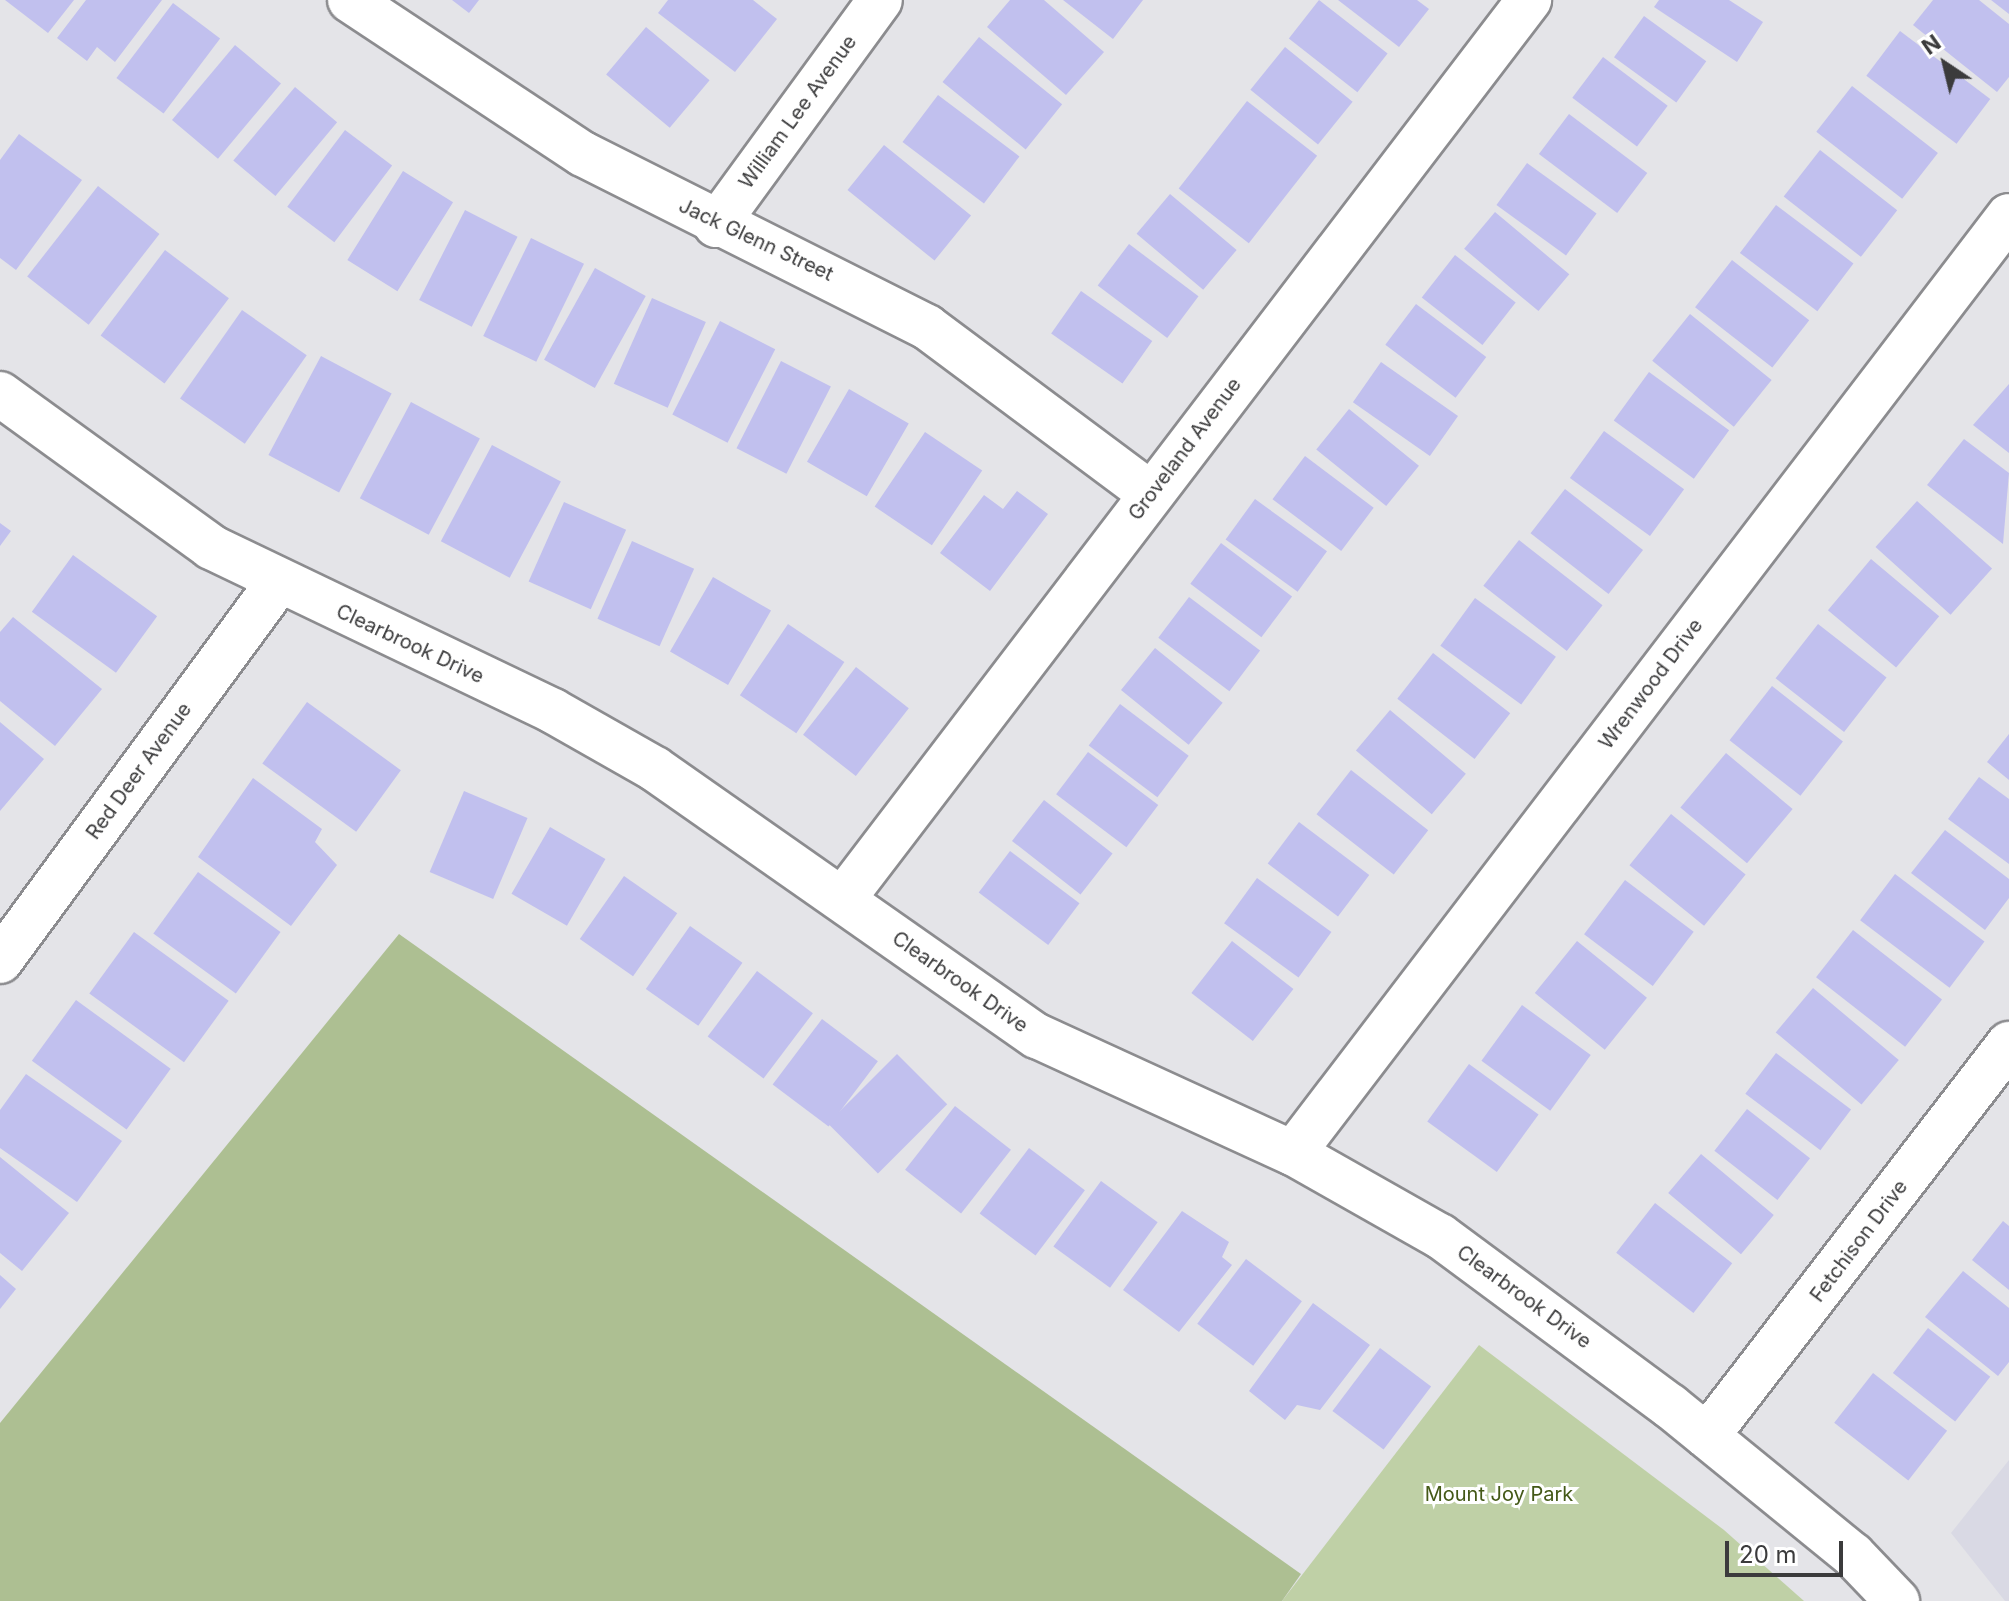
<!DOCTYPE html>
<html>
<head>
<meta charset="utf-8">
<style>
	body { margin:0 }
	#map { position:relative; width:2009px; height:1601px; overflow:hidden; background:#e4e4e8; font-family:Inter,sans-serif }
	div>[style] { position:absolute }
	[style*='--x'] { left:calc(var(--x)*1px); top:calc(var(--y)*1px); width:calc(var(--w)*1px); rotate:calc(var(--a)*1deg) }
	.built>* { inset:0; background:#d9d9e4 }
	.green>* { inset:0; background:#bfd0a6 }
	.forest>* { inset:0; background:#adbf92 }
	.building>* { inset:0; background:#c1c0ee; transform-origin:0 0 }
	.roads { filter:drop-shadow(2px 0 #8c8c8f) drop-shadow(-2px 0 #8c8c8f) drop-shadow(0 2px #8c8c8f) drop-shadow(0 -2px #8c8c8f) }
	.minor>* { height:44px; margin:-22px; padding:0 22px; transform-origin:22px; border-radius:22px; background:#fff }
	span { translate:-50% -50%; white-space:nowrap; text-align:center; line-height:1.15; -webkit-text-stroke:6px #fff; paint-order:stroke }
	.street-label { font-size:20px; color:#3b3b3c }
	.park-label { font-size:20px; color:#445917 }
	.north { position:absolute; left:1905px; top:24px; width:80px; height:80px; -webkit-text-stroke:6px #fff; paint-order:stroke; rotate:325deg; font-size:22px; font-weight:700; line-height:32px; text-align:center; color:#3b3b3c }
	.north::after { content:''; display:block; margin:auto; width:28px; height:36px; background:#3b3b3c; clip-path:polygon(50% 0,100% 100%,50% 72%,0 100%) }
	.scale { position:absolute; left:1725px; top:1541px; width:118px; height:36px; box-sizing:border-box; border:4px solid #3b3b3c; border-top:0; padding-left:10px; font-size:24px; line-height:28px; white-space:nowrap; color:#3b3b3c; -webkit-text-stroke:6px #fff; paint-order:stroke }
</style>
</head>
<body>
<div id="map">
	<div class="built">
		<div style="clip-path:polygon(2009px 1460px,2009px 1601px,2005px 1601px,1951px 1533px)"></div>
	</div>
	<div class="green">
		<div style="clip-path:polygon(1479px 1345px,1724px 1530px,1804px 1601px,1282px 1601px)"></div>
	</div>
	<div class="forest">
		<div style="clip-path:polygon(399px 934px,1301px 1574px,1282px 1601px,0 1601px,0 1423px)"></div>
	</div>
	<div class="building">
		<div style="clip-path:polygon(5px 0,74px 0,48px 33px)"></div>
		<div style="clip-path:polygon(86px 0,162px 0,115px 62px,97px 47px,87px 61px,57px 38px)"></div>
		<div style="clip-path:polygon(452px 0,479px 0,469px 13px)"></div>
		<div style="clip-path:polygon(668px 0,753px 0,777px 19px,735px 72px,658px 13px)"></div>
		<div style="clip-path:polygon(1010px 0,1044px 0,1104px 52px,1066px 95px,987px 27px)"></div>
		<div style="clip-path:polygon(1063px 0,1143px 0,1113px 39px)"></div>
		<div style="left:1319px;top:0;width:87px;height:49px;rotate:38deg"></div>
		<div style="clip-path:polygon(1338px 0,1417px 0,1429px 9px,1399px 47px)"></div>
		<div style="clip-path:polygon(1659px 0,1729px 0,1763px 22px,1737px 62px,1654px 7px)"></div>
		<div style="clip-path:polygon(1933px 0,1979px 0,2009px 24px,2009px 77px,1997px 92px,1913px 25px)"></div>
		<div style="clip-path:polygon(1991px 0,2009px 0,2009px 14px)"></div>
		<div style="left:173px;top:3px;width:59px;height:94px;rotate:37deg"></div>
		<div style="left:1644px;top:16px;width:77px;height:51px;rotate:36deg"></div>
		<div style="left:646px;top:27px;width:83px;height:62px;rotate:40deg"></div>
		<div style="left:1900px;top:31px;width:113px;height:56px;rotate:37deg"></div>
		<div style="left:979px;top:37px;width:107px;height:58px;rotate:39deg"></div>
		<div style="left:235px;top:45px;width:60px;height:98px;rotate:40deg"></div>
		<div style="left:1285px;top:47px;width:87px;height:55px;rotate:39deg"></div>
		<div style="left:1603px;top:57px;width:81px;height:51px;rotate:37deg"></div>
		<div style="left:1852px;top:86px;width:109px;height:58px;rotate:38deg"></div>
		<div style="left:295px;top:87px;width:55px;height:96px;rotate:40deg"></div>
		<div style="left:938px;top:95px;width:102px;height:59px;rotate:37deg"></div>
		<div style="left:1247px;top:101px;width:89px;height:111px;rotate:38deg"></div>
		<div style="left:1569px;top:114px;width:98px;height:50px;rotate:37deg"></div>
		<div style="left:345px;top:130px;width:59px;height:96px;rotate:37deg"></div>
		<div style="clip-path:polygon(19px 134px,82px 180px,16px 270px,0 258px,0 160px)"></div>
		<div style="left:884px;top:145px;width:112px;height:58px;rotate:39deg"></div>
		<div style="left:1820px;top:150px;width:98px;height:59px;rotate:38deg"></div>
		<div style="left:1527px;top:163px;width:86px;height:52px;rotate:36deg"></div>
		<div style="left:403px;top:171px;width:59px;height:105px;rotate:32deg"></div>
		<div style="left:98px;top:186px;width:78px;height:115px;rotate:38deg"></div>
		<div style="left:1170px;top:194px;width:87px;height:52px;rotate:40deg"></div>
		<div style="left:1776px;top:205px;width:97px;height:60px;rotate:37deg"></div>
		<div style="left:465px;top:210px;width:59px;height:101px;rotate:27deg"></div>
		<div style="left:1495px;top:212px;width:97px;height:48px;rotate:40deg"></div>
		<div style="left:531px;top:238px;width:59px;height:109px;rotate:26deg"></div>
		<div style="left:1129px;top:244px;width:87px;height:52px;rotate:37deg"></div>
		<div style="left:165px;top:250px;width:80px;height:107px;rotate:37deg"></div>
		<div style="left:1455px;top:255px;width:77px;height:54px;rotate:38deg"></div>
		<div style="left:1732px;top:260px;width:98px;height:60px;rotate:38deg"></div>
		<div style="left:595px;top:268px;width:58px;height:105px;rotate:29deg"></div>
		<div style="left:1081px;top:291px;width:87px;height:52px;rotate:35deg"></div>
		<div style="left:652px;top:298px;width:59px;height:94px;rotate:24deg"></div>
		<div style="left:1416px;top:304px;width:88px;height:51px;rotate:37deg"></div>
		<div style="left:242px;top:310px;width:79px;height:108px;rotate:35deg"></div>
		<div style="left:1690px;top:314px;width:105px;height:60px;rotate:39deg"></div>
		<div style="left:720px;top:321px;width:62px;height:105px;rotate:27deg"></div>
		<div style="left:321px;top:356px;width:80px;height:112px;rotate:28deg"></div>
		<div style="left:781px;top:361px;width:56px;height:98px;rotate:27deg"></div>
		<div style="left:1381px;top:362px;width:94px;height:49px;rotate:35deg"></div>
		<div style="left:1649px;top:372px;width:99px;height:60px;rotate:36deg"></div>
		<div style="clip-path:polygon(2009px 384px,2009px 453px,1973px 425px)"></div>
		<div style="left:849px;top:389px;width:69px;height:84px;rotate:30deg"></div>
		<div style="left:411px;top:402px;width:78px;height:109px;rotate:28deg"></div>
		<div style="left:1349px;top:409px;width:90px;height:52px;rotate:39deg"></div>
		<div style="left:1604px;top:431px;width:99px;height:58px;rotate:36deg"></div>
		<div style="left:925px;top:432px;width:69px;height:90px;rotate:34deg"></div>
		<div style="clip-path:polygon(1964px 439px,2009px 473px,2003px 544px,1927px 485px)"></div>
		<div style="left:492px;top:445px;width:78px;height:109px;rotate:28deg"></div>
		<div style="left:1305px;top:456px;width:86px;height:54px;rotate:37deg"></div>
		<div style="left:1565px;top:489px;width:99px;height:56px;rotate:38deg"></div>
		<div style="clip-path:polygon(1017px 491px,1048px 514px,990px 591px,940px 553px,984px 495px,1003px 509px)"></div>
		<div style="left:1255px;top:499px;width:89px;height:50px;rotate:36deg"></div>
		<div style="left:1917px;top:501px;width:101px;height:62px;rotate:42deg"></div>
		<div style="left:564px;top:502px;width:68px;height:87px;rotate:24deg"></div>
		<div style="clip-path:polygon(0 523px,11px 531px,0 546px)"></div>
		<div style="left:1519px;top:540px;width:106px;height:58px;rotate:38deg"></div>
		<div style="left:632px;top:541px;width:68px;height:85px;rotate:24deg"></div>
		<div style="left:1221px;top:543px;width:89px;height:51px;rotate:37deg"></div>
		<div style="left:73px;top:555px;width:104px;height:70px;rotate:36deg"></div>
		<div style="left:1871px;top:559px;width:89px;height:67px;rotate:40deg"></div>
		<div style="left:713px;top:577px;width:67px;height:86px;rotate:30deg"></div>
		<div style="left:1189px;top:597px;width:89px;height:51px;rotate:37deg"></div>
		<div style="left:1475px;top:598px;width:100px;height:59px;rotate:36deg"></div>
		<div style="clip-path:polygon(13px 617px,102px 689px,55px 746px,0 701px,0 632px)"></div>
		<div style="left:788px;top:624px;width:68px;height:86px;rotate:34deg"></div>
		<div style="left:1818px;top:624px;width:87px;height:69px;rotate:38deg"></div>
		<div style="left:1155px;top:648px;width:87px;height:54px;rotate:39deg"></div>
		<div style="left:1433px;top:653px;width:98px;height:58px;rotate:38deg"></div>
		<div style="left:856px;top:667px;width:67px;height:86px;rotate:38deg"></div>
		<div style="left:1772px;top:686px;width:90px;height:69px;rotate:38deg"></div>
		<div style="left:307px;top:702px;width:116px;height:76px;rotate:36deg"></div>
		<div style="left:1120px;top:704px;width:86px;height:52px;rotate:37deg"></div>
		<div style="left:1390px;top:710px;width:99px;height:53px;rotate:40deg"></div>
		<div style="clip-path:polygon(0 722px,44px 759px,0 811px)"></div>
		<div style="clip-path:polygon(2009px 734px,2009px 780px,1987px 762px)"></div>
		<div style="left:1088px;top:752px;width:88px;height:53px;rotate:37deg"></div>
		<div style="left:1726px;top:753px;width:87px;height:71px;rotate:40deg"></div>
		<div style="left:1351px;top:770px;width:98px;height:56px;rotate:38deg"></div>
		<div style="clip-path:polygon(1979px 777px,2009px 799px,2009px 864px,1948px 819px)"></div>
		<div style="clip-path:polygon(253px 778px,322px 829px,315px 842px,337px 865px,291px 926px,198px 857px)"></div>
		<div style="left:464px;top:791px;width:69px;height:88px;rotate:23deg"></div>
		<div style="left:1044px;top:800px;width:87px;height:52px;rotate:38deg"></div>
		<div style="left:1671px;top:814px;width:96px;height:66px;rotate:39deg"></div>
		<div style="left:1299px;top:822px;width:88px;height:52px;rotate:37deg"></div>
		<div style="left:550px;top:827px;width:64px;height:77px;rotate:30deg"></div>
		<div style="clip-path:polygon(1945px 830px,2009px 879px,2009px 898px,1985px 930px,1911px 873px)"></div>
		<div style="left:1010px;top:851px;width:87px;height:52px;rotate:37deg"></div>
		<div style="left:198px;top:872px;width:102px;height:76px;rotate:36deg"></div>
		<div style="left:1895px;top:874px;width:112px;height:58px;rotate:37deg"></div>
		<div style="left:624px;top:876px;width:65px;height:77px;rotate:35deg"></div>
		<div style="left:1257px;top:878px;width:92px;height:56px;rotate:36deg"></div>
		<div style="left:1625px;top:880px;width:86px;height:68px;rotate:37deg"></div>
		<div style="left:690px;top:926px;width:64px;height:77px;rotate:35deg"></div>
		<div style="left:1853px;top:930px;width:113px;height:60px;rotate:38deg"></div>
		<div style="left:134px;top:932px;width:117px;height:76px;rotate:36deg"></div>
		<div style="left:1232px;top:941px;width:78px;height:66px;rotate:38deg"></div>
		<div style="left:1577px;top:941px;width:90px;height:67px;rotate:39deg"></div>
		<div style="left:757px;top:971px;width:70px;height:82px;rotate:37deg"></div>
		<div style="left:1813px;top:988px;width:112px;height:58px;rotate:40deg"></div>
		<div style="left:76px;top:1000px;width:117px;height:75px;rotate:36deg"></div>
		<div style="left:1522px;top:1005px;width:85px;height:69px;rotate:36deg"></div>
		<div style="left:822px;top:1019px;width:70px;height:82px;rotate:37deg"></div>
		<div style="left:1776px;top:1053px;width:94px;height:51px;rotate:37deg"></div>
		<div style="left:897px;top:1054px;width:71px;height:98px;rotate:45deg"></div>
		<div style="left:1469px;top:1064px;width:86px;height:71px;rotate:36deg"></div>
		<div style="clip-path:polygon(26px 1074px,122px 1141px,77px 1202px,0 1148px,0 1110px)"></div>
		<div style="left:955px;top:1106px;width:71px;height:81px;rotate:38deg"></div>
		<div style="left:1747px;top:1109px;width:80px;height:53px;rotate:38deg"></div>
		<div style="left:1029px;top:1148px;width:70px;height:82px;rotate:37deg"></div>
		<div style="left:1701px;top:1154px;width:95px;height:51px;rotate:40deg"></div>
		<div style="clip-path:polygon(0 1157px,69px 1213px,22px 1271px,0 1253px)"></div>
		<div style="left:1101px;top:1181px;width:70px;height:81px;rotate:36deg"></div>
		<div style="left:1655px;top:1203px;width:98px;height:63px;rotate:38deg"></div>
		<div style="clip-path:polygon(1182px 1211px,1229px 1242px,1222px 1257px,1232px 1265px,1179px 1332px,1123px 1290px)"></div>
		<div style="clip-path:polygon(2003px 1221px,2009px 1226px,2009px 1290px,1972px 1260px)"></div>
		<div style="left:1246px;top:1259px;width:70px;height:81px;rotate:37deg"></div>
		<div style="clip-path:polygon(1963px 1271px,2009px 1308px,2009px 1362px,1998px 1376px,1925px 1317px)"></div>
		<div style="clip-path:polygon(0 1275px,16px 1289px,0 1309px)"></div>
		<div style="clip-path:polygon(1313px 1303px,1370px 1345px,1320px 1410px,1297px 1405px,1285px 1420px,1249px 1391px)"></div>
		<div style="left:1928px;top:1328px;width:79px;height:57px;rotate:38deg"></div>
		<div style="left:1380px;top:1348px;width:64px;height:79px;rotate:37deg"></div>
		<div style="left:1873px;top:1373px;width:94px;height:63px;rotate:38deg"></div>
	</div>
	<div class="roads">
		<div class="minor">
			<div style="--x:350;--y:0;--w:279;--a:33.5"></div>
			<div style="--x:583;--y:154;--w:385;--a:26.7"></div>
			<div style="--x:927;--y:327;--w:279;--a:36.7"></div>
			<div style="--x:716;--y:225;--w:278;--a:-53.9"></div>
			<div style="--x:0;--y:394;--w:261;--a:35.9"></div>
			<div style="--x:211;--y:547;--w:379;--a:25.6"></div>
			<div style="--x:553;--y:711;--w:117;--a:29.6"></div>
			<div style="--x:655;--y:769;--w:466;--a:35"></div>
			<div style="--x:1037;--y:1036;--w:281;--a:24.6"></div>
			<div style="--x:1293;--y:1153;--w:169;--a:29.5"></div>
			<div style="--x:1440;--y:1236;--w:286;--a:36.5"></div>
			<div style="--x:1670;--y:1406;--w:236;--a:39.2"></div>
			<div style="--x:1853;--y:1555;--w:64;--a:46.3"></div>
			<div style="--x:843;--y:899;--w:1131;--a:-52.65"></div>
			<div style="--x:0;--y:961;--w:471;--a:-53.7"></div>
			<div style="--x:1293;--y:1153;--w:1179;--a:-52.62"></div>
			<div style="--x:1707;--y:1436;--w:495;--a:-52.4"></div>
		</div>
	</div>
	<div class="street-label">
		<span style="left:798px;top:112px;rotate:-54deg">William Lee Avenue</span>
		<span style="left:756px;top:240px;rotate:25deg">Jack Glenn Street</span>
		<span style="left:1185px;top:449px;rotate:-53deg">Groveland Avenue</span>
		<span style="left:410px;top:644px;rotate:25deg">Clearbrook Drive</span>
		<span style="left:1651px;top:684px;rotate:-53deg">Wrenwood Drive</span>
		<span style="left:139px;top:771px;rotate:-54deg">Red Deer Avenue</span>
		<span style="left:960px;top:982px;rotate:35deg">Clearbrook Drive</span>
		<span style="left:1859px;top:1241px;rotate:-53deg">Fetchison Drive</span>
		<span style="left:1524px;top:1297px;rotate:36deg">Clearbrook Drive</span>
	</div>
	<div class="park-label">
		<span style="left:1499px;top:1494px">Mount Joy Park</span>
	</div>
	<div class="north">N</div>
	<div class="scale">20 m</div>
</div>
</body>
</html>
